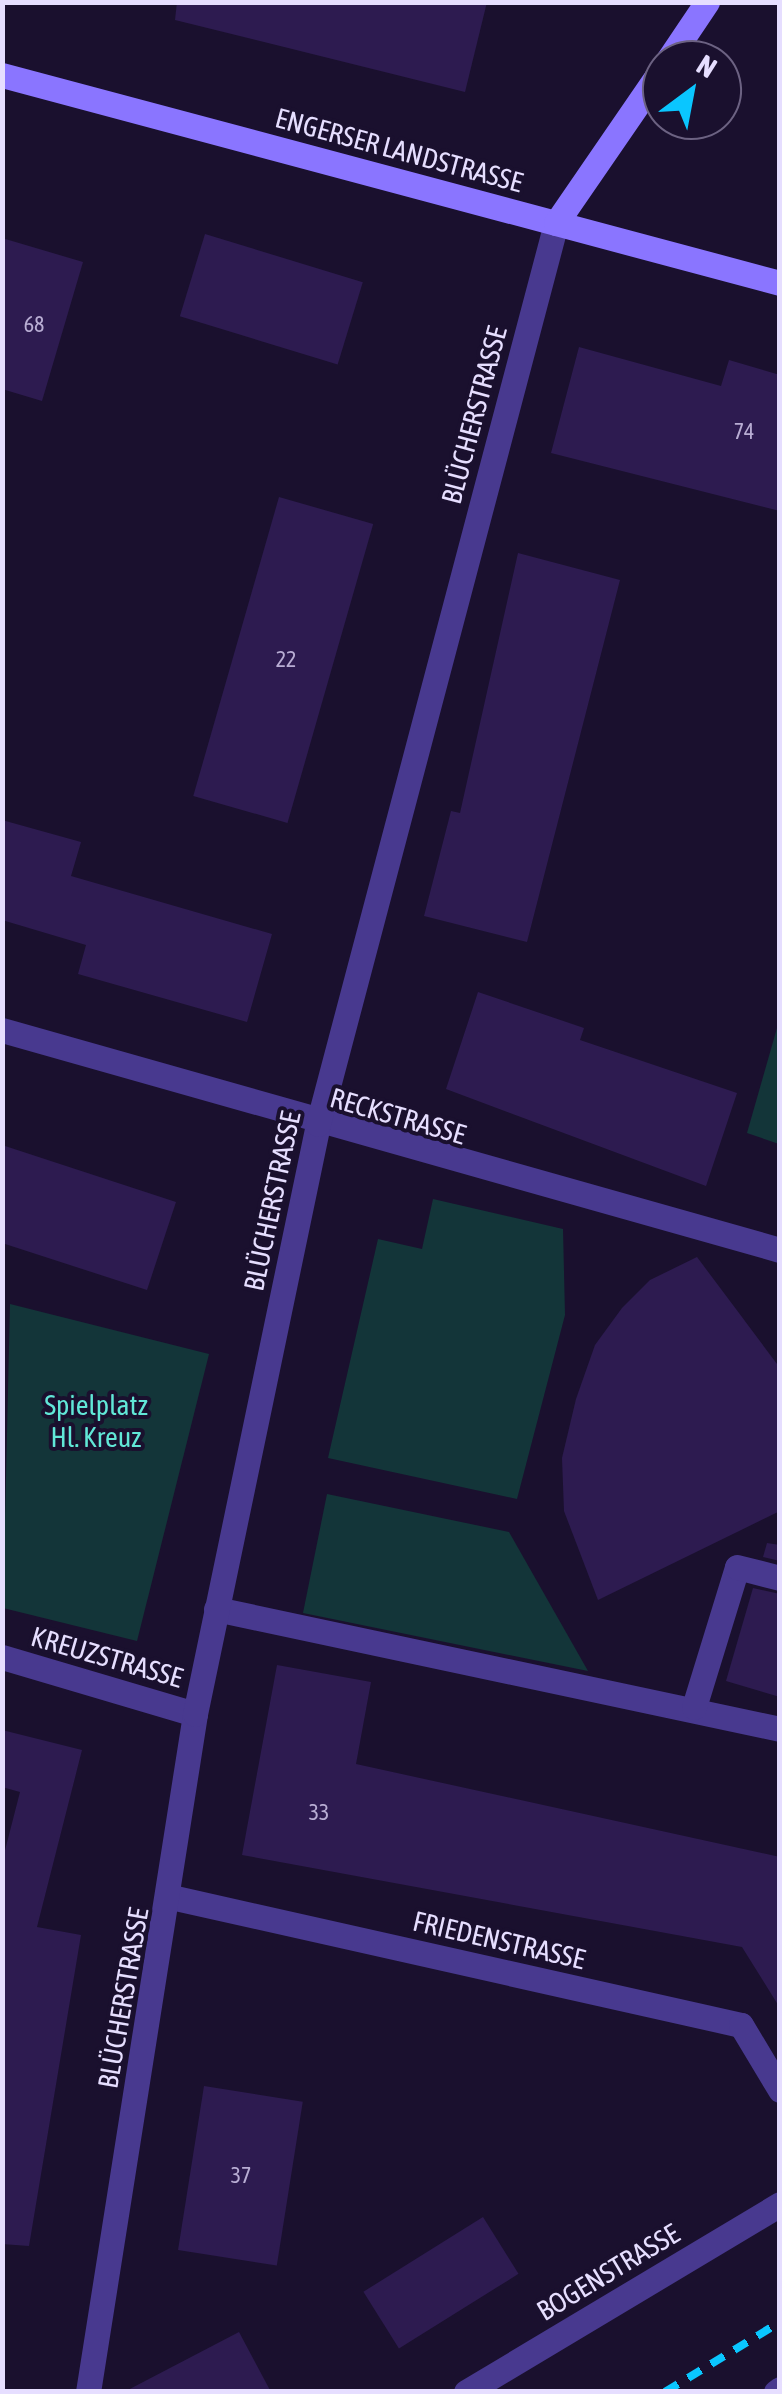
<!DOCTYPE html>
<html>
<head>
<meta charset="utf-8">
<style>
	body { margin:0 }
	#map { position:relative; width:782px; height:2394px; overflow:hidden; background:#1a102e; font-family:"Asap Condensed",sans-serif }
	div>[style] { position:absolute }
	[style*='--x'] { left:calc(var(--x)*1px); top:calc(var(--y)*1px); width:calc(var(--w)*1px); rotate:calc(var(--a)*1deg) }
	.green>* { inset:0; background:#133539 }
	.building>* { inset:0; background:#2d1b50; transform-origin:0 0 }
	.lane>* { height:25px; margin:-12.5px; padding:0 12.5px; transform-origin:12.5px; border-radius:12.5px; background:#48398f }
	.street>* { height:25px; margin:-12.5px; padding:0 12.5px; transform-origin:12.5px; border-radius:12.5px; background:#48398f }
	.secondary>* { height:25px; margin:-12.5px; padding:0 12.5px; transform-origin:12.5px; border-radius:12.5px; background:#8a75ff }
	.rail>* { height:8px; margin-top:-4px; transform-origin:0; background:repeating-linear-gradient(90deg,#0ac6ff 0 15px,transparent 0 27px) }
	span { translate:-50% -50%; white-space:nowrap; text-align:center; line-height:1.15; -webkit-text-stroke:8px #1a102e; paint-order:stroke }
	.number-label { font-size:22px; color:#b8add3 }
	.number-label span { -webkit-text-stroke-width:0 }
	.street-label { font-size:28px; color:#e6deff }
	.park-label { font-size:28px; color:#61e7d7 }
	.frame { position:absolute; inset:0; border:5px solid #e6deff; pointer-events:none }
	.north { position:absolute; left:642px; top:40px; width:100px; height:100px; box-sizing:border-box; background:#1a102e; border:2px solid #6c6282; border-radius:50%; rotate:32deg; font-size:28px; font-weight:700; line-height:40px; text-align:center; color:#e6deff }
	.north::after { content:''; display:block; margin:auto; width:35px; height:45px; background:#0ac6ff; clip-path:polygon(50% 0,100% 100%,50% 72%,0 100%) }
</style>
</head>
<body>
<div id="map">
	<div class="green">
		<div style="clip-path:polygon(779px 1021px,780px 1144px,779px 1144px,747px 1133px)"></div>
		<div style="clip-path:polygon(433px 1199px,563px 1229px,565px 1315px,517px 1499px,328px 1458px,378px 1239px,422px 1249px)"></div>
		<div style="clip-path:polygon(10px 1304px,209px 1354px,137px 1641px,3px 1608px)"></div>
		<div style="clip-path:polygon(327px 1494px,509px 1532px,588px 1671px,303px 1613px)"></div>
	</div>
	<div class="building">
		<div style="clip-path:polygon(177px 2px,487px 2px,465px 92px,175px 20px)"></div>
		<div style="left:205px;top:234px;width:165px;height:86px;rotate:17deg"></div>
		<div style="clip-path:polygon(2px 238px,83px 262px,42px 401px,2px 389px)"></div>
		<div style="clip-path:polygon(579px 347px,721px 386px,729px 360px,780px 375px,780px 511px,551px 453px)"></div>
		<div style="left:279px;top:497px;width:98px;height:311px;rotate:16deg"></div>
		<div style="clip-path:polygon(518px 553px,620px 580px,527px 942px,424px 916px,451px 811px,460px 813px)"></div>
		<div style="clip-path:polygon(2px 820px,81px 842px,71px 876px,272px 934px,247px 1022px,78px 974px,86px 945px,2px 920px)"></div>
		<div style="clip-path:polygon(478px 992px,584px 1028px,580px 1040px,737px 1093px,706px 1186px,446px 1089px)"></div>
		<div style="clip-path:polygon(2px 1145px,176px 1202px,147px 1290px,2px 1243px)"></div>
		<div style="clip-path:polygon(697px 1257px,780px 1368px,780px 1511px,598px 1600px,564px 1511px,562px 1458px,576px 1399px,595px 1345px,622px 1308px,650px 1280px)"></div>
		<div style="clip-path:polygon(767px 1543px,780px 1545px,780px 1561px,763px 1557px)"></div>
		<div style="clip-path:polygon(753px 1588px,780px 1594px,780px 1697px,726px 1681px)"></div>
		<div style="clip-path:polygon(277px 1665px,371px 1682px,356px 1764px,780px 1857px,780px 2008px,742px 1947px,242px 1855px)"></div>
		<div style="clip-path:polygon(2px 1730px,82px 1750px,37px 1927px,81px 1935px,29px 2246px,2px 2244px,2px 1862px,20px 1792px,2px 1787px)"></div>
		<div style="left:204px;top:2086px;width:100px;height:166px;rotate:9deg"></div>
		<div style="left:483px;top:2217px;width:67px;height:141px;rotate:58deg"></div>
		<div style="clip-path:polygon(239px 2332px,271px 2392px,124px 2392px)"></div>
	</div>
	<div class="lane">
		<div style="--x:216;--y:1609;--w:577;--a:12.01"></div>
		<div style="--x:694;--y:1707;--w:146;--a:-72.9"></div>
		<div style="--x:737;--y:1567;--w:44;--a:14.3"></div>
	</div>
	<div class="street">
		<div style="--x:2;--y:1030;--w:809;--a:15.79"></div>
		<div style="--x:2;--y:1657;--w:201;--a:16.5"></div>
		<div style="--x:171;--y:1897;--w:584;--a:12.66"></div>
		<div style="--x:741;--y:2025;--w:76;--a:59"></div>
		<div style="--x:88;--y:2392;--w:686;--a:-81.03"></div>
		<div style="--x:195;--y:1714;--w:603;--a:-78.22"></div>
		<div style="--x:318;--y:1124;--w:932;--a:-75.2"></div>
		<div style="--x:466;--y:2392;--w:366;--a:-30.9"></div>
		<div style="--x:776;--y:2392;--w:5;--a:-37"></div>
	</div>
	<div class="secondary">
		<div style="--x:668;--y:60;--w:70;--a:-56.1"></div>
		<div style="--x:2;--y:75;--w:805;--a:14.97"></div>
		<div style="--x:556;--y:223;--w:187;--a:-55.5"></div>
	</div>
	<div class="rail">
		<div style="--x:665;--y:2392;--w:135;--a:-31.3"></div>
	</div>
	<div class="number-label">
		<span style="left:34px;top:325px">68</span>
		<span style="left:744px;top:432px">74</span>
		<span style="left:286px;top:660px">22</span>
		<span style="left:319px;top:1813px">33</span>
		<span style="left:241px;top:2176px">37</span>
	</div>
	<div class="street-label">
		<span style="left:399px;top:150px;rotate:15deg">ENGERSER LANDSTRASSE</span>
		<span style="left:474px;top:415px;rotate:-75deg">BLÜCHERSTRASSE</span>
		<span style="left:398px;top:1116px;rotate:16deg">RECKSTRASSE</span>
		<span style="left:272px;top:1201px;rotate:-78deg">BLÜCHERSTRASSE</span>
		<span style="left:107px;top:1657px;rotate:16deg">KREUZSTRASSE</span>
		<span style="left:499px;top:1940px;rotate:13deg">FRIEDENSTRASSE</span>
		<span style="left:123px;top:1998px;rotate:-80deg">BLÜCHERSTRASSE</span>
		<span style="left:608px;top:2272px;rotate:-31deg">BOGENSTRASSE</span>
	</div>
	<div class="park-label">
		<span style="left:96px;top:1421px">Spielplatz<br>Hl. Kreuz</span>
	</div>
	<div class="frame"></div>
	<div class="north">N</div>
</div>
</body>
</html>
